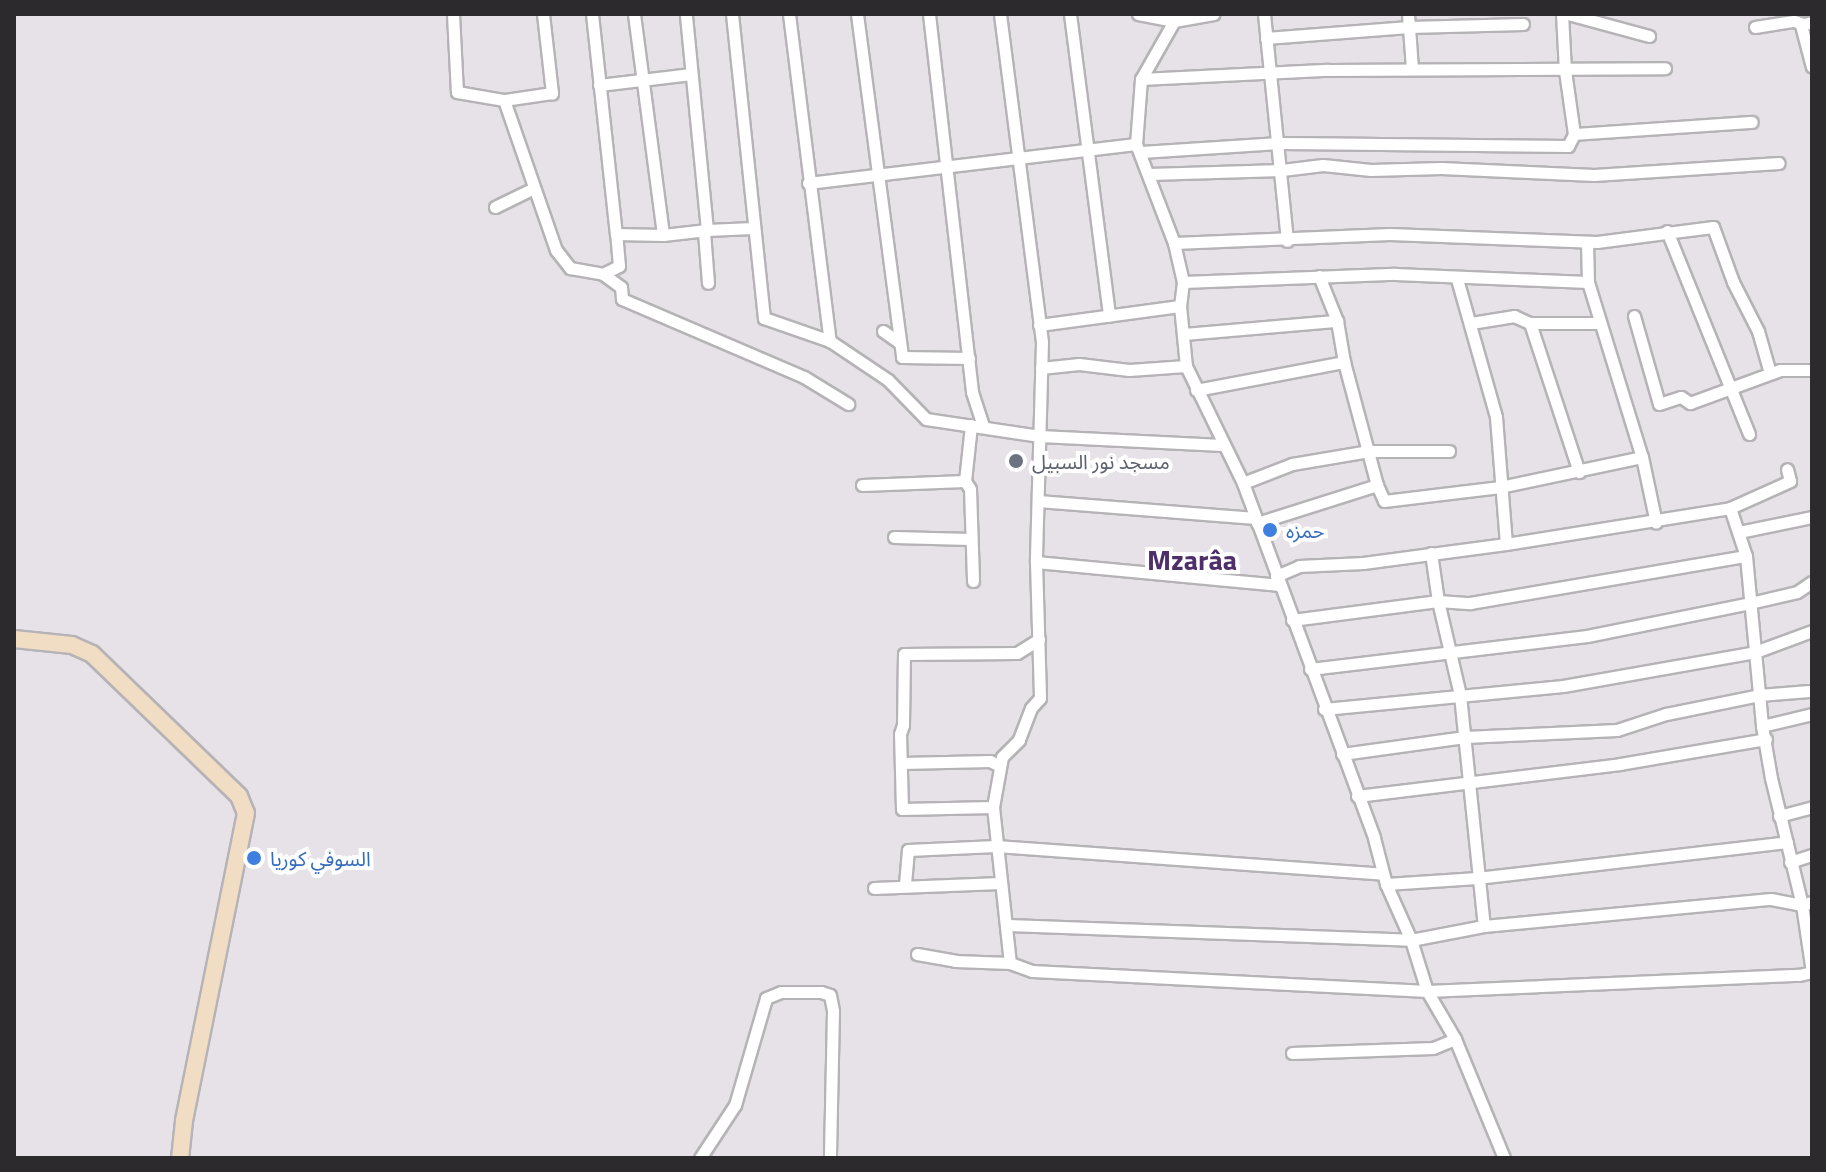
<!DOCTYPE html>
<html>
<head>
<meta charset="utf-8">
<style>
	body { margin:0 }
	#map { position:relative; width:1826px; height:1172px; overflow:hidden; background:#e6e2e7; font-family:"Titillium Web","Noto Sans Arabic",sans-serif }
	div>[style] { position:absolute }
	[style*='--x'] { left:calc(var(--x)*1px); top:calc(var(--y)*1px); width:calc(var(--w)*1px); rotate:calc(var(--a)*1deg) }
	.roads { filter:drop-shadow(2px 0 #b6b3b7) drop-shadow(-2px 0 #b6b3b7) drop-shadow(0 2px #b6b3b7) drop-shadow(0 -2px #b6b3b7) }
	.street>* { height:11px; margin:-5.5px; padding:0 5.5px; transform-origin:5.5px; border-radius:5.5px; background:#fff }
	.secondary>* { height:16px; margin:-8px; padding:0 8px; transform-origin:8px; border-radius:8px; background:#f1dcc4 }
	.dots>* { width:22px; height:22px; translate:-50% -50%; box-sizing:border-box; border:4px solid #fff; border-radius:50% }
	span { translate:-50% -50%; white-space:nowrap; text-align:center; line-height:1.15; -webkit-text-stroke:8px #fff; paint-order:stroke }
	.worship-label { font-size:20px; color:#5b616d }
	.left { translate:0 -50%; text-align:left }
	.shop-label { font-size:20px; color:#366cbe }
	.district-label { font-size:28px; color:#4e2f69; font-weight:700 }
	.frame { position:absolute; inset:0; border:16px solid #2c2a2c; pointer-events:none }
</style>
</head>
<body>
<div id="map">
	<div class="roads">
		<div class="street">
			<div style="--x:453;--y:14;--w:78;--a:87.1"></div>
			<div style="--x:457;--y:92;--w:48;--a:9.7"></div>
			<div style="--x:543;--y:14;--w:80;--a:83.5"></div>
			<div style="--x:552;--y:93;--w:49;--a:171.7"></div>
			<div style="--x:504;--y:100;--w:159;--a:70.9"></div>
			<div style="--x:556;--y:250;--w:23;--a:52"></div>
			<div style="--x:570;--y:268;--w:34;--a:10"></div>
			<div style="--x:603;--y:274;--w:22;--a:36"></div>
			<div style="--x:621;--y:287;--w:12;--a:85"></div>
			<div style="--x:622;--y:299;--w:198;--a:23.2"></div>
			<div style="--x:804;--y:377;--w:52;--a:31.5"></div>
			<div style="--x:592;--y:14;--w:221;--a:83.8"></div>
			<div style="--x:616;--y:234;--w:47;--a:1.2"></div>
			<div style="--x:634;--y:14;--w:223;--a:82.5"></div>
			<div style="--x:663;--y:235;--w:44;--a:-6.5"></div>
			<div style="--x:707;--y:230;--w:217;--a:-95.6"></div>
			<div style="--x:732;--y:14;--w:306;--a:84"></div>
			<div style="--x:764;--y:318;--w:70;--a:19.2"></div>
			<div style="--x:830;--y:341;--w:70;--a:33.9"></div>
			<div style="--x:888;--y:380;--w:54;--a:45.7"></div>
			<div style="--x:926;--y:419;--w:115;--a:8.5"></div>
			<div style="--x:1040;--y:436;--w:182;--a:2.8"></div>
			<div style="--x:789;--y:14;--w:330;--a:82.9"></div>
			<div style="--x:857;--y:14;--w:346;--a:82.5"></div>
			<div style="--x:902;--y:357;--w:67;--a:0.9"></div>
			<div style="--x:929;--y:14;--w:380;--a:83.5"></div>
			<div style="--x:972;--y:392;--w:36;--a:72"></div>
			<div style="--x:1000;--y:14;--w:331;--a:82.7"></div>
			<div style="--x:1042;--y:342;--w:220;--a:91.6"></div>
			<div style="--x:1036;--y:562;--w:136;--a:88.3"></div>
			<div style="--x:1040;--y:698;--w:13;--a:132"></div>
			<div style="--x:1031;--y:708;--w:34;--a:111"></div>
			<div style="--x:1019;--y:740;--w:24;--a:135"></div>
			<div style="--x:1002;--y:757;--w:51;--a:100.2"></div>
			<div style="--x:993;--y:807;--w:157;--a:83.8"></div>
			<div style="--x:1010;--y:963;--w:23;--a:20"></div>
			<div style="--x:1032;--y:971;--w:396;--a:2.9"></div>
			<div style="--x:1427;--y:991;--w:372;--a:-2.5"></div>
			<div style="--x:1799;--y:975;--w:13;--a:-13"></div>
			<div style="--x:1070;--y:14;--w:304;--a:82.6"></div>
			<div style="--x:1138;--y:14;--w:37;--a:11"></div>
			<div style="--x:1174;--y:21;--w:40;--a:-10"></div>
			<div style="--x:1178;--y:14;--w:75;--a:119.6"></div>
			<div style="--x:1141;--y:79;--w:65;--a:94.4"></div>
			<div style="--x:1136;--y:144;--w:106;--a:69"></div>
			<div style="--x:1174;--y:243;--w:40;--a:77"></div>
			<div style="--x:1183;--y:282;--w:24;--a:97"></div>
			<div style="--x:1180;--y:306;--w:60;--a:84.3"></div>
			<div style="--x:1186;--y:366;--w:130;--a:64"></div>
			<div style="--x:1243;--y:483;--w:378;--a:69.7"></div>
			<div style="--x:1374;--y:838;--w:48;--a:75.4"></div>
			<div style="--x:1386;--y:884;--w:61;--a:65.9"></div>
			<div style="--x:1411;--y:940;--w:53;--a:72.6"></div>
			<div style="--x:1427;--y:991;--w:56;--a:59.7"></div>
			<div style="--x:1455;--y:1039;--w:129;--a:67.6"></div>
			<div style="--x:1264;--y:14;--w:228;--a:84.2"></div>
			<div style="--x:1408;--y:14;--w:55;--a:85.8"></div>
			<div style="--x:1568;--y:14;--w:84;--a:15.2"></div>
			<div style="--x:1812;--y:22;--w:11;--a:165"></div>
			<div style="--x:1801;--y:25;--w:43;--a:75.3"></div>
			<div style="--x:1755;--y:27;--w:39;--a:-9"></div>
			<div style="--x:1794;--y:21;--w:9;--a:18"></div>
			<div style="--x:1266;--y:38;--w:143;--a:-4.4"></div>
			<div style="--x:1409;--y:27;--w:114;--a:-1.5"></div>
			<div style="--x:1141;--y:79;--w:187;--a:-2.8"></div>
			<div style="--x:1328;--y:70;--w:337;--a:-0.3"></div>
			<div style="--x:599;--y:85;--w:93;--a:-6.8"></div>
			<div style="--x:1574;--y:134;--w:178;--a:-3.9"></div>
			<div style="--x:1141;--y:152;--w:138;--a:-3.7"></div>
			<div style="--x:1279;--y:143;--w:289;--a:0.6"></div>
			<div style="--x:1568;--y:146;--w:13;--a:-63"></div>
			<div style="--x:1574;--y:134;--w:64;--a:-98.1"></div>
			<div style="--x:1565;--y:71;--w:57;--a:-93"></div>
			<div style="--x:1149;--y:174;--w:133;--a:-1.7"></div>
			<div style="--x:1282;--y:170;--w:41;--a:-7"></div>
			<div style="--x:1323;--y:165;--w:48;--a:5.9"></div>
			<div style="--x:1371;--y:170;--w:70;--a:-1.6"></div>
			<div style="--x:1441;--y:168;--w:153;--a:2.6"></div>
			<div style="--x:1594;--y:175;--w:185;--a:-3.7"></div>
			<div style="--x:808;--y:183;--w:330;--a:-6.8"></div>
			<div style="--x:495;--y:207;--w:43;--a:-26"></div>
			<div style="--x:707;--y:230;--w:46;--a:-2.5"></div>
			<div style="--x:1667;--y:231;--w:219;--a:68"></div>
			<div style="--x:704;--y:232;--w:51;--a:85.5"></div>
			<div style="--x:1587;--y:242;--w:40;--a:88.6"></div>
			<div style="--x:1588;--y:282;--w:183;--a:72.9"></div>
			<div style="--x:1642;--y:457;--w:67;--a:78"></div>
			<div style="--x:1174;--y:243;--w:216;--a:-2.4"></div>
			<div style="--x:1390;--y:234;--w:207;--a:2.2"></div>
			<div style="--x:1597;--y:242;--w:117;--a:-7.4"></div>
			<div style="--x:1713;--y:227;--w:59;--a:70"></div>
			<div style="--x:1733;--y:282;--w:55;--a:63"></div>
			<div style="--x:1758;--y:331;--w:44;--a:74.1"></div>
			<div style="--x:603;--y:274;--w:18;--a:-27"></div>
			<div style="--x:619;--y:266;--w:32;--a:-95"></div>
			<div style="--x:1319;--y:276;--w:48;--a:68.2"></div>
			<div style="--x:1337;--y:321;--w:42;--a:80.3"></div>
			<div style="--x:1344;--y:362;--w:127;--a:75"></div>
			<div style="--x:1457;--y:279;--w:143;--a:74.2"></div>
			<div style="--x:1496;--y:417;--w:127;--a:85.5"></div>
			<div style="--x:1183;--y:282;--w:212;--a:-2.2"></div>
			<div style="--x:1395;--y:274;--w:193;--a:2.4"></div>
			<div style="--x:1634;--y:316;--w:91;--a:74.1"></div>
			<div style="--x:1659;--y:404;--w:23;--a:-18"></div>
			<div style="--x:1681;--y:397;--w:11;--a:34"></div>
			<div style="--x:1690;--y:403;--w:96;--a:-20.1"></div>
			<div style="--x:1780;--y:370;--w:32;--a:0"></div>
			<div style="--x:1471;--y:323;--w:44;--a:-9.2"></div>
			<div style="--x:1514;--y:316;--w:17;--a:24"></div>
			<div style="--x:1530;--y:323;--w:70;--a:0"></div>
			<div style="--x:1530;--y:323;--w:157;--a:71.8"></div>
			<div style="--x:1039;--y:325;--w:142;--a:-7.7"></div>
			<div style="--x:883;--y:331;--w:19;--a:35"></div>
			<div style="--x:1184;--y:334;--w:154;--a:-4.9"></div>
			<div style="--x:1041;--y:368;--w:38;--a:-6"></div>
			<div style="--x:1079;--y:364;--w:50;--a:6.8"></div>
			<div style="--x:1129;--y:370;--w:57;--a:-4"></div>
			<div style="--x:1196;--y:390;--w:151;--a:-10.7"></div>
			<div style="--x:971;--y:425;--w:56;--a:96.1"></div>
			<div style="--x:965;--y:481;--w:9;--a:58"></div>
			<div style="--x:970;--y:489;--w:92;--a:88.1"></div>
			<div style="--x:1243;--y:483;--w:53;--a:-21.2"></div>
			<div style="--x:1292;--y:464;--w:78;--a:-9.6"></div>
			<div style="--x:1369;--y:451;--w:80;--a:0"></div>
			<div style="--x:862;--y:485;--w:103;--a:-2.2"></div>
			<div style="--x:1038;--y:501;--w:218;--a:4.5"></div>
			<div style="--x:1730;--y:508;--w:66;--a:-24.2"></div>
			<div style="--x:1790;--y:481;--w:12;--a:-104"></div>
			<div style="--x:1257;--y:523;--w:126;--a:-17.6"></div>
			<div style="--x:1377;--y:485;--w:17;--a:66"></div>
			<div style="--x:1384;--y:501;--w:117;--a:-6.9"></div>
			<div style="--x:1500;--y:487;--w:145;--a:-11.9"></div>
			<div style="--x:1739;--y:532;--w:75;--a:-11.6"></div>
			<div style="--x:894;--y:537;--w:76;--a:1.5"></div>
			<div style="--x:1431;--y:553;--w:49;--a:81.7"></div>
			<div style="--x:1438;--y:601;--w:97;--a:76.8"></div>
			<div style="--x:1460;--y:695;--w:232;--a:84.1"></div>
			<div style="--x:1036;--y:562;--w:245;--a:5.4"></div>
			<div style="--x:1276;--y:576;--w:25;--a:-23"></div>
			<div style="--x:1299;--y:566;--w:64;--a:-2.7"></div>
			<div style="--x:1363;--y:563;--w:144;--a:-7.6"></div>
			<div style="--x:1506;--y:544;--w:227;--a:-9.1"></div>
			<div style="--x:1730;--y:508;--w:51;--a:71.6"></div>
			<div style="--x:1746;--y:556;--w:171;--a:84.6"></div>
			<div style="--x:1762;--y:726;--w:53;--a:80.2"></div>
			<div style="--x:1771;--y:778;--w:131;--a:76.3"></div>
			<div style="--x:1802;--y:905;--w:68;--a:81.5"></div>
			<div style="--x:1292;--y:620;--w:147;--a:-7.4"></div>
			<div style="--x:1438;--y:601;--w:32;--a:4"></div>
			<div style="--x:1470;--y:603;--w:280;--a:-9.7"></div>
			<div style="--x:1310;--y:669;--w:279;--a:-6.8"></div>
			<div style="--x:1587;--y:636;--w:166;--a:-11.4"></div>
			<div style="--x:1750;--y:603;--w:48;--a:-13.2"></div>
			<div style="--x:1797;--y:592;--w:18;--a:-34"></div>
			<div style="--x:1324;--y:709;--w:240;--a:-5.5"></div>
			<div style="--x:1563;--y:686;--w:195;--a:-10"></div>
			<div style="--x:1755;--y:652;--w:61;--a:-20.2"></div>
			<div style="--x:1762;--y:726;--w:51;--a:-13.5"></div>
			<div style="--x:1342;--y:754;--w:124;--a:-7.9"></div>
			<div style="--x:1465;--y:737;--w:152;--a:-2.6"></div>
			<div style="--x:1617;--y:730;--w:52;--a:-18.1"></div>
			<div style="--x:1666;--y:714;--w:95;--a:-11.5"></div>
			<div style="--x:1759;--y:695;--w:50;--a:-4.6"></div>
			<div style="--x:902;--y:763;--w:88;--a:-1.3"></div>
			<div style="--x:990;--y:761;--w:9;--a:27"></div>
			<div style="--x:1357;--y:796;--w:265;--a:-6.9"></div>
			<div style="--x:1620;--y:764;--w:148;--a:-9.7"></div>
			<div style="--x:993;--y:807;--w:91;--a:178.7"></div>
			<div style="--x:902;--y:809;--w:75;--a:-91.5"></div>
			<div style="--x:900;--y:734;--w:9;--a:-72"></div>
			<div style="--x:903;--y:725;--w:71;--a:-89.2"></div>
			<div style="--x:904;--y:654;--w:113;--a:-0.5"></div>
			<div style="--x:1017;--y:653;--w:26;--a:-32"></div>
			<div style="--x:1779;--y:816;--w:34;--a:-15"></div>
			<div style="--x:1790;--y:862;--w:23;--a:-18"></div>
			<div style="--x:905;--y:884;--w:34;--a:-85"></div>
			<div style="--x:908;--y:850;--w:88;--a:-2.6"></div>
			<div style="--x:996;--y:846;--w:388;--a:4.1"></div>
			<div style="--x:1386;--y:884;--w:91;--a:-3.8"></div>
			<div style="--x:1477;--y:878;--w:312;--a:-6.6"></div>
			<div style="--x:874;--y:888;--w:126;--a:-2.3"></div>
			<div style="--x:1008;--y:925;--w:403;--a:2.1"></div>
			<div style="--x:1411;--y:940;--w:74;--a:-10.9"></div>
			<div style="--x:1484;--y:926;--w:288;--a:-5.4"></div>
			<div style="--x:1771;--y:899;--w:32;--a:11"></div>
			<div style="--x:1802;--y:905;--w:10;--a:-17"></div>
			<div style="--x:917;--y:954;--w:39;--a:10"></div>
			<div style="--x:955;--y:961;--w:55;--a:2.1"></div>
			<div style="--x:1292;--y:1053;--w:141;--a:-2"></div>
			<div style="--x:1433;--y:1048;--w:24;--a:-22"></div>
			<div style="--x:700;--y:1158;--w:64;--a:-56.6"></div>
			<div style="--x:735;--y:1105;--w:111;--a:-73.8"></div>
			<div style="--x:766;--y:998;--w:16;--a:-22"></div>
			<div style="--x:781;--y:992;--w:40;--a:0"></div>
			<div style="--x:821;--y:992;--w:9;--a:18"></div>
			<div style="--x:830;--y:995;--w:16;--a:79"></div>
			<div style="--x:833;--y:1011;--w:147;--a:91.2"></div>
		</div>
		<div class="secondary">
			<div style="--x:14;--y:639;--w:58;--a:5.9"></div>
			<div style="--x:72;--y:645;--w:22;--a:24"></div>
			<div style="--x:92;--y:654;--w:204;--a:44"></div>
			<div style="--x:239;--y:796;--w:18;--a:68"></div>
			<div style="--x:246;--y:813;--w:314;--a:101.4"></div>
			<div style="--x:184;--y:1121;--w:37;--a:96"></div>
		</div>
	</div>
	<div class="dots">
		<div style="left:1016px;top:461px;background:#6b7280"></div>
		<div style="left:1270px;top:530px;background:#3f7fe0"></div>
		<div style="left:254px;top:858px;background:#3f7fe0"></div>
	</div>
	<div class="worship-label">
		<span class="left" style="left:1032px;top:461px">مسجد نور السبيل</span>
	</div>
	<div class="shop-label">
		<span class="left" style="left:1286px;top:530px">حمزه</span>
		<span class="left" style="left:270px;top:858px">السوفي كوريا</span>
	</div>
	<div class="district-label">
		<span style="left:1192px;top:560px">Mzarâa</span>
	</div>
	<div class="frame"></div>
</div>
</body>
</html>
